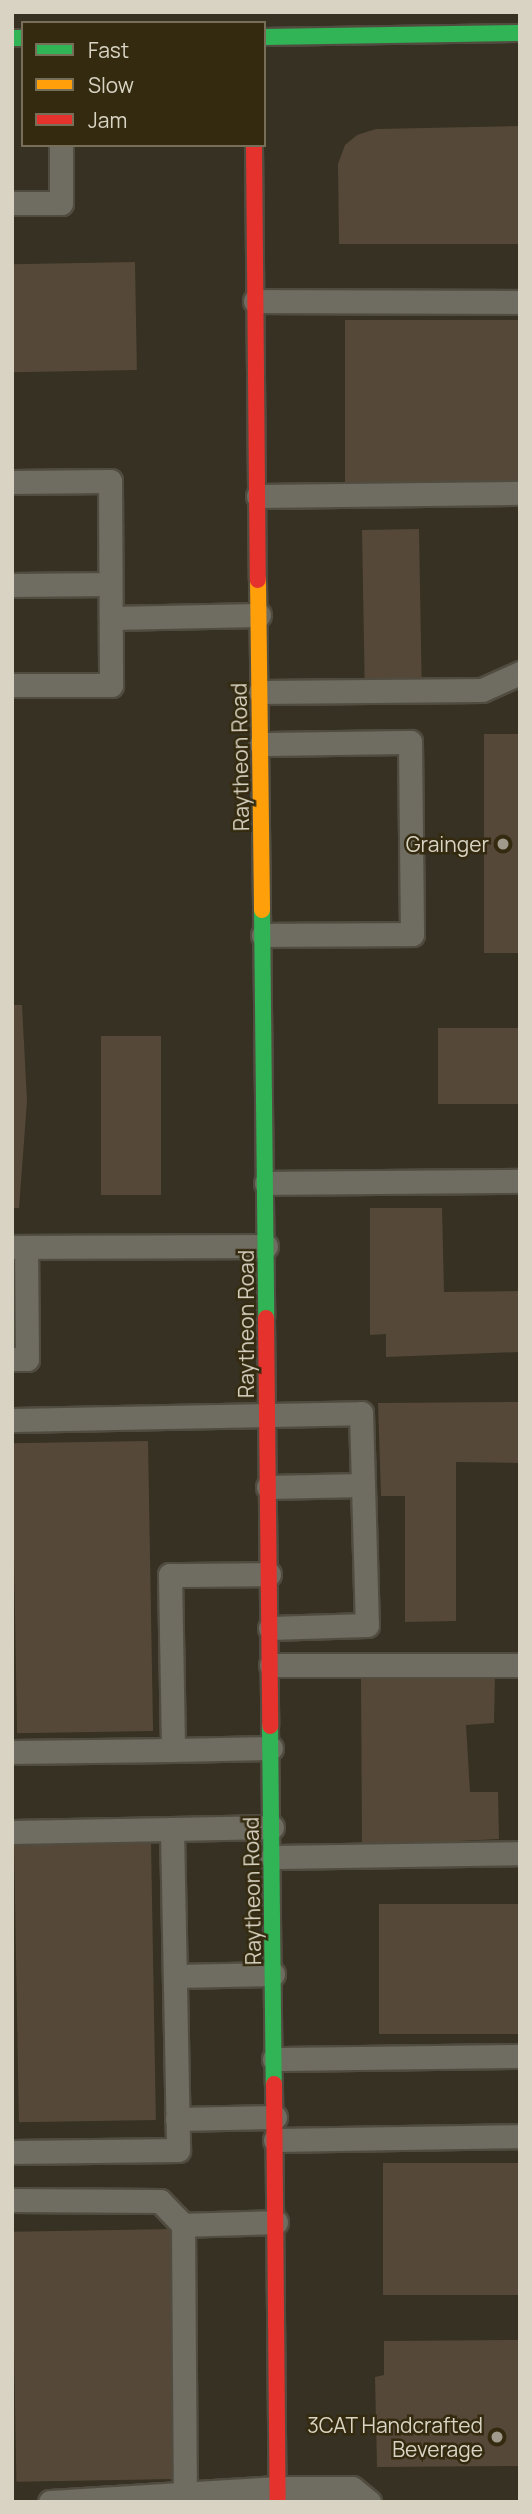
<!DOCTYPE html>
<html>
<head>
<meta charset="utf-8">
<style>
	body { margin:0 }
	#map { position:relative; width:532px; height:2514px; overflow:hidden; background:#363122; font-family:Manrope,sans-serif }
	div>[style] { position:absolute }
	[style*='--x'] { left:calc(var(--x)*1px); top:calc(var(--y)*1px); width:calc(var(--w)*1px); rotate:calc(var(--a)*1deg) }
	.building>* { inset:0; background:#554838; transform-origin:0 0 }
	.roads { filter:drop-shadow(2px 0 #514c40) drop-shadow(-2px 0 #514c40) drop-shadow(0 2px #514c40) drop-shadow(0 -2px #514c40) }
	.lane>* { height:23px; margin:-11.5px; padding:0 11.5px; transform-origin:11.5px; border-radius:11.5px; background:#6f6c61 }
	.fast>* { height:16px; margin:-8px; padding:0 8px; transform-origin:8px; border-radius:8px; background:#30b455 }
	.slow>* { height:16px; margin:-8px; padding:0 8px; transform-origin:8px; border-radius:8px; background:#ff9f0a }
	.jam>* { height:16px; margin:-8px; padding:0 8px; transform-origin:8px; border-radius:8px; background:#e5322d }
	.dots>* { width:19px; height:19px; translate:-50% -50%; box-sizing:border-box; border:4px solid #342a0f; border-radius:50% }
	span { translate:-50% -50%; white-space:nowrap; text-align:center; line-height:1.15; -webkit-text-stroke:5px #342a0f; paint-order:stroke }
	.street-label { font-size:21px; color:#d8d3c3 }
	.poi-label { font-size:21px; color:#d8d3c3 }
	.right { translate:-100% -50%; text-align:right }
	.frame { position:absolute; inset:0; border:14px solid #d8d3c3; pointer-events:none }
	.legend { position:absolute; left:21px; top:21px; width:245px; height:126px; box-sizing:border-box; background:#342a0f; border:2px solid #766e57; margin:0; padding:9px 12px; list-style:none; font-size:21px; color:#d8d3c3 }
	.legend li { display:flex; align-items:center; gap:14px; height:35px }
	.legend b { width:35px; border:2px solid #766e57 }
</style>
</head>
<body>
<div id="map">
	<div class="building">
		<div style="clip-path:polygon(520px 126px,520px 244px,339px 244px,338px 164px,345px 145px,357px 135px,376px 129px)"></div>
		<div style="left:135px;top:262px;width:108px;height:123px;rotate:89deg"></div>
		<div style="left:520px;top:320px;width:167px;height:175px;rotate:90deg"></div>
		<div style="left:419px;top:529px;width:149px;height:57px;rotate:89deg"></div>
		<div style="left:520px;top:734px;width:219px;height:36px;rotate:90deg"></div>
		<div style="clip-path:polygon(12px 1005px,22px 1005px,27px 1101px,19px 1208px,12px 1208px)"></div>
		<div style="left:520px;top:1028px;width:76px;height:82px;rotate:90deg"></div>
		<div style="left:101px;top:1036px;width:60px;height:159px"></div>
		<div style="clip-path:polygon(370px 1208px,442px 1208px,444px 1292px,520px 1291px,520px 1352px,386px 1357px,386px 1334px,370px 1335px)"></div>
		<div style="clip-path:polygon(520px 1402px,520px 1463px,456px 1462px,456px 1621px,405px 1622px,405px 1496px,381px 1496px,378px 1403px)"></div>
		<div style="left:148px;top:1441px;width:290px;height:136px;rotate:89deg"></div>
		<div style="clip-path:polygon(495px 1674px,494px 1723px,466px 1725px,470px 1792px,498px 1792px,499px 1839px,362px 1846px,361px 1678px)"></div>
		<div style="left:151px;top:1841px;width:279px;height:137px;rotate:89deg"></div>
		<div style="left:520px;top:1904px;width:130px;height:141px;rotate:90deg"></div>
		<div style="left:520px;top:2163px;width:132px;height:137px;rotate:90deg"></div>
		<div style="left:172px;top:2229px;width:250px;height:160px;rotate:89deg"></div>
		<div style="clip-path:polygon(520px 2340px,520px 2466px,377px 2467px,375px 2377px,384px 2375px,384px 2341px)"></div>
	</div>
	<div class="roads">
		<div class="lane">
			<div style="--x:12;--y:203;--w:49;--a:0"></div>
			<div style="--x:61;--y:203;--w:58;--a:-90"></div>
			<div style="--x:255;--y:301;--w:265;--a:0.2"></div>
			<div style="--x:12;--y:482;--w:98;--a:-0.6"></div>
			<div style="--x:110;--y:481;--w:204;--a:89.7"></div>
			<div style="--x:111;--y:685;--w:99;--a:180"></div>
			<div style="--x:258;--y:496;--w:262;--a:-0.7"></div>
			<div style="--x:12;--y:585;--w:98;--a:-0.6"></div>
			<div style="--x:111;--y:618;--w:148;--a:-1.2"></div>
			<div style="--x:260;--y:692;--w:222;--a:-0.5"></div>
			<div style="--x:482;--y:690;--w:42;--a:-24.1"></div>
			<div style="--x:261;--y:744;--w:149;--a:-0.8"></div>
			<div style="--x:410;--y:742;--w:192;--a:89.4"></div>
			<div style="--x:412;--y:934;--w:149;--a:179.6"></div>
			<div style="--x:266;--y:1183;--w:254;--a:-0.5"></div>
			<div style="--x:12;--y:1247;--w:254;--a:-0.2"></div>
			<div style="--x:12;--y:1359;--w:15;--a:0"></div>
			<div style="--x:27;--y:1359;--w:112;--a:-90.5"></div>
			<div style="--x:12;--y:1420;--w:349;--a:-1.1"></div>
			<div style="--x:361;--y:1413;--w:212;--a:88.4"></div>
			<div style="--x:367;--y:1625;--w:97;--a:178.2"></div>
			<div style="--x:268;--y:1487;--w:95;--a:-1.2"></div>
			<div style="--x:269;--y:1574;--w:99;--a:179.4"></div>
			<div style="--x:170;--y:1575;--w:175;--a:89"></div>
			<div style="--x:173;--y:1750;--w:98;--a:-1.2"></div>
			<div style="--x:271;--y:1665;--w:249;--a:0"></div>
			<div style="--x:12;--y:1752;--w:161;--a:-0.7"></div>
			<div style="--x:172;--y:1829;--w:100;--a:-1.1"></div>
			<div style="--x:12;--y:1832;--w:160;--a:-1.1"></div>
			<div style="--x:172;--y:1829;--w:321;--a:88.9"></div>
			<div style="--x:178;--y:2150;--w:166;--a:179.3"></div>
			<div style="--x:272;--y:1857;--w:248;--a:-0.9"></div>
			<div style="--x:175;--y:1976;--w:98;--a:-1.2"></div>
			<div style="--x:274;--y:2059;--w:246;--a:-0.7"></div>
			<div style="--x:177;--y:2119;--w:98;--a:-1.2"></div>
			<div style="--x:275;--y:2140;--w:245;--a:-0.9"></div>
			<div style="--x:12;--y:2200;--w:148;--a:0.4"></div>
			<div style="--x:160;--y:2201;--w:33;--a:46"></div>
			<div style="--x:183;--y:2225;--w:268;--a:89.6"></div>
			<div style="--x:183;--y:2225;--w:93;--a:-1.8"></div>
			<div style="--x:50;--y:2502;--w:228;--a:-3.5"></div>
			<div style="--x:278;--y:2488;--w:74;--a:0"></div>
			<div style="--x:352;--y:2488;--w:22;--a:39"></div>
		</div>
		<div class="fast">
			<div style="--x:264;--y:37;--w:256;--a:-0.9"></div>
			<div style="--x:12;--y:38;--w:11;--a:0"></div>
			<div style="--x:262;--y:910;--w:408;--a:89.4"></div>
			<div style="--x:270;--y:1726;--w:358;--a:89.4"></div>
		</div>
		<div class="slow">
			<div style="--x:258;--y:580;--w:330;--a:89.3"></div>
		</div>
		<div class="jam">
			<div style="--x:254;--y:145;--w:435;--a:89.5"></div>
			<div style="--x:266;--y:1318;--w:408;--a:89.4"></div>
			<div style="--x:274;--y:2084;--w:418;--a:89.5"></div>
		</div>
	</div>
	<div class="dots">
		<div style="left:503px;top:844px;background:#9f9a8b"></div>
		<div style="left:497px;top:2437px;background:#9f9a8b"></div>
	</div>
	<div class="street-label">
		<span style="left:240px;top:757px;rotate:-91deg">Raytheon Road</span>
		<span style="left:246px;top:1324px;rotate:-90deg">Raytheon Road</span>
		<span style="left:252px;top:1891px;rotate:-91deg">Raytheon Road</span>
	</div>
	<div class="poi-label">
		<span class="right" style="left:489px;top:844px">Grainger</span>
		<span class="right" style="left:483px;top:2437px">3CAT Handcrafted<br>Beverage</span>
	</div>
	<div class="frame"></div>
	<ul class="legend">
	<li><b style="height:9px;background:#30b455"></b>Fast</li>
	<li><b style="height:9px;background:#ff9f0a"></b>Slow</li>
	<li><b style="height:9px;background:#e5322d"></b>Jam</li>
	</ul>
</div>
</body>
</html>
